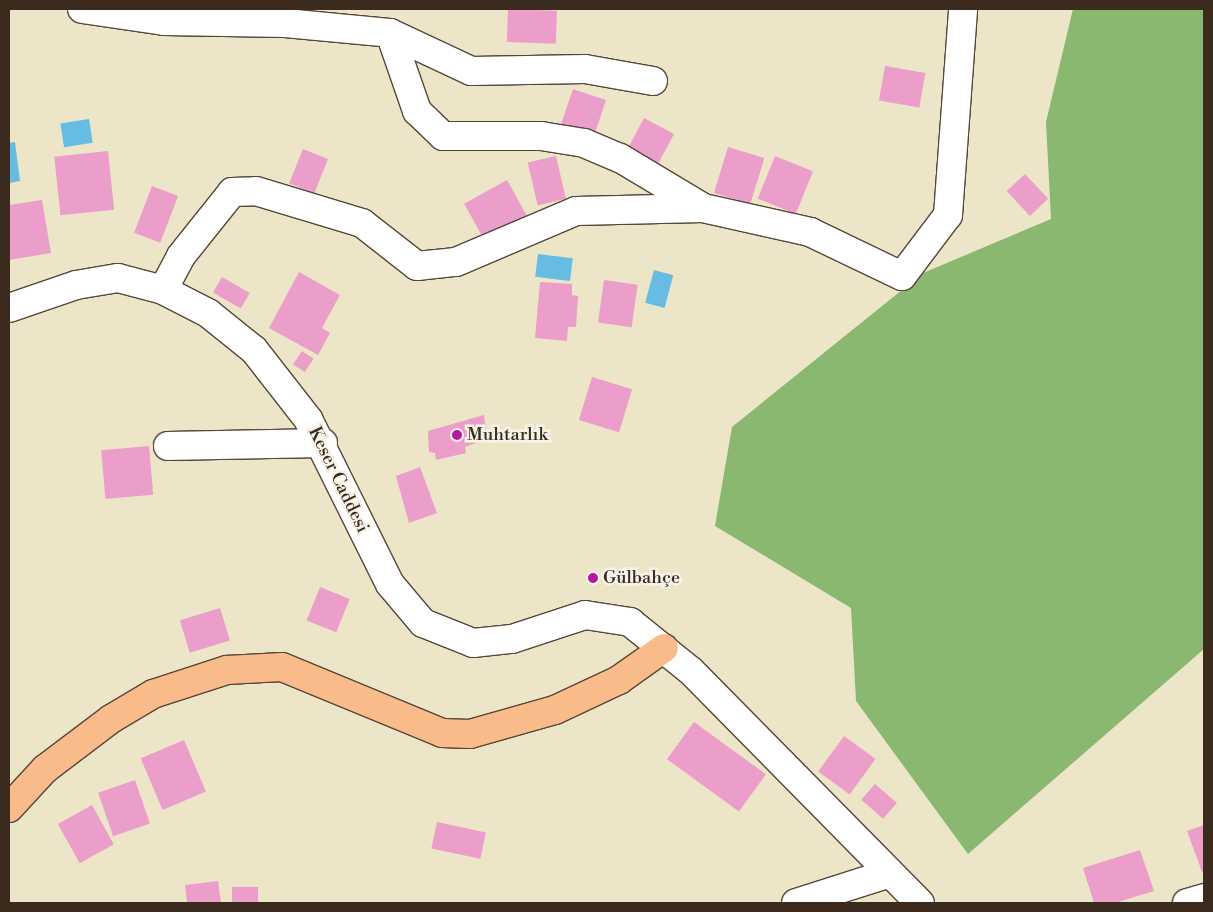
<!DOCTYPE html>
<html>
<head>
<meta charset="utf-8">
<style>
	body { margin:0 }
	#map { position:relative; width:1213px; height:912px; overflow:hidden; background:#ece5c8; font-family:"Libre Bodoni",serif }
	div>[style] { position:absolute }
	[style*='--x'] { left:calc(var(--x)*1px); top:calc(var(--y)*1px); width:calc(var(--w)*1px); rotate:calc(var(--a)*1deg) }
	.forest>* { inset:0; background:#8ab870 }
	.water>* { inset:0; background:#67bce3; transform-origin:0 0 }
	.building>* { inset:0; background:#ec9ecb; transform-origin:0 0 }
	.roads { filter:drop-shadow(1px 0 #564638) drop-shadow(-1px 0 #564638) drop-shadow(0 1px #564638) drop-shadow(0 -1px #564638) }
	.minor>* { height:28px; margin:-14px; padding:0 14px; transform-origin:14px; border-radius:14px; background:#fff }
	.major>* { height:28px; margin:-14px; padding:0 14px; transform-origin:14px; border-radius:14px; background:#fabb8b }
	.dots>* { width:14px; height:14px; translate:-50% -50%; box-sizing:border-box; border:2px solid #f7f3e8; border-radius:50% }
	span { translate:-50% -50%; white-space:nowrap; text-align:center; line-height:1.15; -webkit-text-stroke:5px #f7f3e8; paint-order:stroke }
	.poi-label { font-size:18px; color:#3b2a1e }
	.left { translate:0 -50%; text-align:left }
	.street-label { font-size:18px; color:#3b2a1e }
	.frame { position:absolute; inset:0; border:10px solid #3b2a1e; pointer-events:none }
</style>
</head>
<body>
<div id="map">
	<div class="forest">
		<div style="clip-path:polygon(1073px 9px,1204px 9px,1204px 649px,968px 854px,856px 701px,851px 608px,715px 526px,732px 427px,923px 273px,1051px 219px,1046px 122px)"></div>
	</div>
	<div class="water">
		<div style="left:89px;top:119px;width:24px;height:29px;rotate:81deg"></div>
		<div style="clip-path:polygon(15px 142px,20px 181px,9px 183px,9px 143px)"></div>
		<div style="left:538px;top:254px;width:35px;height:23px;rotate:7deg"></div>
		<div style="left:654px;top:270px;width:20px;height:34px;rotate:15deg"></div>
	</div>
	<div class="building">
		<div style="left:508px;top:9px;width:49px;height:33px;rotate:2deg"></div>
		<div style="left:885px;top:66px;width:41px;height:35px;rotate:10deg"></div>
		<div style="clip-path:polygon(573px 89px,606px 100px,595px 133px,560px 127px)"></div>
		<div style="left:644px;top:118px;width:34px;height:34px;rotate:28deg"></div>
		<div style="left:728px;top:147px;width:38px;height:48px;rotate:17deg"></div>
		<div style="left:303px;top:149px;width:27px;height:37px;rotate:22deg"></div>
		<div style="left:108px;top:151px;width:59px;height:54px;rotate:84deg"></div>
		<div style="left:556px;top:156px;width:44px;height:29px;rotate:77deg"></div>
		<div style="left:775px;top:156px;width:41px;height:46px;rotate:22deg"></div>
		<div style="left:1025px;top:174px;width:34px;height:25px;rotate:47deg"></div>
		<div style="left:507px;top:180px;width:43px;height:49px;rotate:61deg"></div>
		<div style="left:152px;top:186px;width:28px;height:50px;rotate:21deg"></div>
		<div style="clip-path:polygon(42px 200px,51px 253px,9px 260px,9px 205px)"></div>
		<div style="clip-path:polygon(299px 272px,340px 295px,322px 328px,330px 333px,318px 355px,269px 328px)"></div>
		<div style="left:222px;top:277px;width:32px;height:18px;rotate:30deg"></div>
		<div style="left:604px;top:280px;width:34px;height:43px;rotate:8deg"></div>
		<div style="clip-path:polygon(540px 282px,572px 284px,572px 295px,578px 296px,576px 327px,568px 327px,567px 341px,535px 338px)"></div>
		<div style="left:302px;top:351px;width:14px;height:16px;rotate:34deg"></div>
		<div style="left:592px;top:377px;width:42px;height:45px;rotate:17deg"></div>
		<div style="clip-path:polygon(484px 415px,487px 439px,465px 447px,466px 453px,436px 460px,435px 453px,429px 452px,428px 431px)"></div>
		<div style="left:149px;top:446px;width:49px;height:48px;rotate:85deg"></div>
		<div style="clip-path:polygon(420px 467px,437px 513px,409px 523px,396px 476px)"></div>
		<div style="left:320px;top:587px;width:32px;height:36px;rotate:22deg"></div>
		<div style="left:220px;top:608px;width:34px;height:42px;rotate:73deg"></div>
		<div style="left:694px;top:722px;width:89px;height:46px;rotate:36deg"></div>
		<div style="left:844px;top:736px;width:39px;height:44px;rotate:36deg"></div>
		<div style="left:184px;top:740px;width:56px;height:47px;rotate:67deg"></div>
		<div style="left:135px;top:780px;width:46px;height:39px;rotate:71deg"></div>
		<div style="left:875px;top:784px;width:29px;height:21px;rotate:41deg"></div>
		<div style="left:92px;top:805px;width:45px;height:39px;rotate:61deg"></div>
		<div style="left:437px;top:822px;width:50px;height:27px;rotate:12deg"></div>
		<div style="clip-path:polygon(1204px 825px,1204px 871px,1202px 872px,1187px 831px)"></div>
		<div style="clip-path:polygon(1140px 850px,1154px 891px,1115px 903px,1094px 903px,1083px 868px)"></div>
		<div style="clip-path:polygon(218px 881px,221px 903px,187px 903px,185px 885px)"></div>
		<div style="left:258px;top:887px;width:16px;height:26px;rotate:90deg"></div>
	</div>
	<div class="roads">
		<div class="minor">
			<div style="--x:82;--y:9;--w:83;--a:8.3"></div>
			<div style="--x:164;--y:21;--w:121;--a:0.9"></div>
			<div style="--x:285;--y:23;--w:105;--a:5.4"></div>
			<div style="--x:390;--y:33;--w:89;--a:25.1"></div>
			<div style="--x:471;--y:71;--w:114;--a:-1"></div>
			<div style="--x:585;--y:69;--w:69;--a:10"></div>
			<div style="--x:390;--y:33;--w:83;--a:70.9"></div>
			<div style="--x:417;--y:111;--w:36;--a:44"></div>
			<div style="--x:443;--y:136;--w:98;--a:0"></div>
			<div style="--x:541;--y:136;--w:44;--a:9.2"></div>
			<div style="--x:584;--y:143;--w:39;--a:23"></div>
			<div style="--x:620;--y:158;--w:96;--a:30.9"></div>
			<div style="--x:163;--y:290;--w:38;--a:-62"></div>
			<div style="--x:181;--y:256;--w:82;--a:-51.4"></div>
			<div style="--x:232;--y:192;--w:24;--a:-2"></div>
			<div style="--x:256;--y:191;--w:111;--a:16.8"></div>
			<div style="--x:362;--y:223;--w:70;--a:38"></div>
			<div style="--x:417;--y:266;--w:39;--a:-6"></div>
			<div style="--x:456;--y:262;--w:130;--a:-23"></div>
			<div style="--x:576;--y:211;--w:127;--a:-1.4"></div>
			<div style="--x:703;--y:208;--w:110;--a:12.6"></div>
			<div style="--x:810;--y:232;--w:102;--a:25.6"></div>
			<div style="--x:902;--y:276;--w:76;--a:-53"></div>
			<div style="--x:948;--y:215;--w:207;--a:-85.8"></div>
			<div style="--x:9;--y:308;--w:71;--a:-18.9"></div>
			<div style="--x:76;--y:285;--w:43;--a:-9.5"></div>
			<div style="--x:118;--y:278;--w:47;--a:14.9"></div>
			<div style="--x:163;--y:290;--w:51;--a:27.1"></div>
			<div style="--x:208;--y:313;--w:59;--a:38.8"></div>
			<div style="--x:254;--y:350;--w:88;--a:52"></div>
			<div style="--x:308;--y:419;--w:184;--a:63.6"></div>
			<div style="--x:390;--y:584;--w:51;--a:49.8"></div>
			<div style="--x:423;--y:623;--w:54;--a:21.8"></div>
			<div style="--x:473;--y:643;--w:39;--a:-6"></div>
			<div style="--x:512;--y:639;--w:77;--a:-18.2"></div>
			<div style="--x:585;--y:615;--w:46;--a:8.8"></div>
			<div style="--x:630;--y:622;--w:78;--a:38.8"></div>
			<div style="--x:691;--y:671;--w:326;--a:45.4"></div>
			<div style="--x:168;--y:446;--w:155;--a:-1.1"></div>
			<div style="--x:796;--y:903;--w:96;--a:-17.7"></div>
			<div style="--x:1187;--y:903;--w:18;--a:-16"></div>
		</div>
		<div class="major">
			<div style="--x:9;--y:808;--w:53;--a:-47.3"></div>
			<div style="--x:45;--y:769;--w:83;--a:-37.1"></div>
			<div style="--x:111;--y:719;--w:49;--a:-30.8"></div>
			<div style="--x:153;--y:694;--w:78;--a:-18"></div>
			<div style="--x:227;--y:670;--w:55;--a:-3.1"></div>
			<div style="--x:282;--y:667;--w:173;--a:22.4"></div>
			<div style="--x:442;--y:733;--w:28;--a:2"></div>
			<div style="--x:470;--y:734;--w:88;--a:-15.8"></div>
			<div style="--x:555;--y:710;--w:71;--a:-25.1"></div>
			<div style="--x:619;--y:680;--w:55;--a:-35.4"></div>
		</div>
	</div>
	<div class="dots">
		<div style="left:457px;top:435px;background:#b5179e"></div>
		<div style="left:593px;top:578px;background:#b5179e"></div>
	</div>
	<div class="poi-label">
		<span class="left" style="left:467px;top:435px">Muhtarlık</span>
		<span class="left" style="left:603px;top:578px">Gülbahçe</span>
	</div>
	<div class="street-label">
		<span style="left:338px;top:480px;rotate:64deg">Keser Caddesi</span>
	</div>
	<div class="frame"></div>
</div>
</body>
</html>
